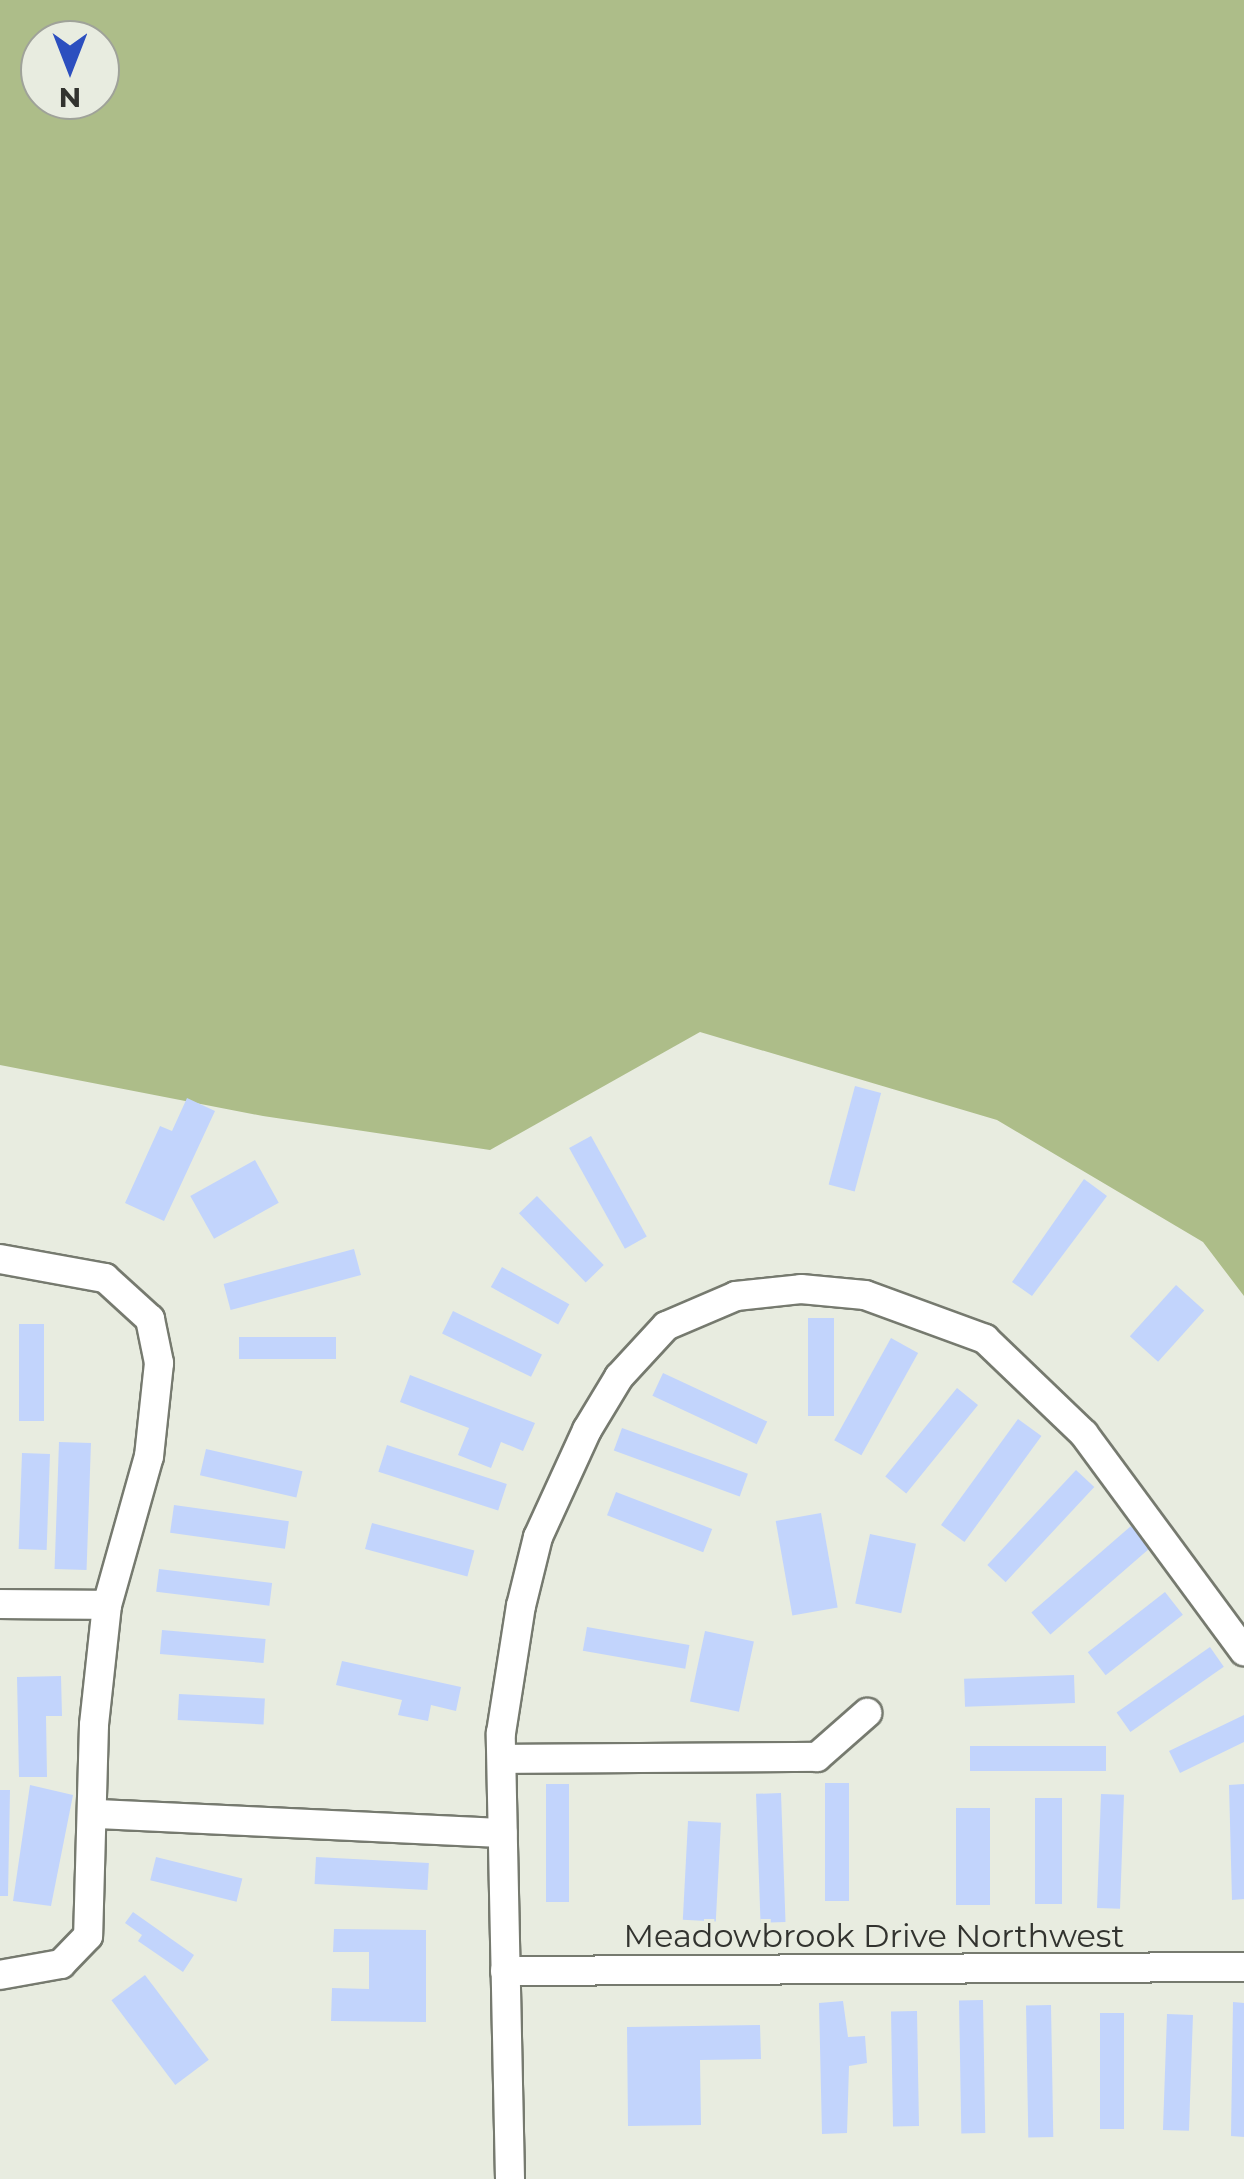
<!DOCTYPE html>
<html>
<head>
<meta charset="utf-8">
<style>
	body { margin:0 }
	#map { position:relative; width:1244px; height:2179px; overflow:hidden; background:#e8ece0; font-family:Montserrat,sans-serif }
	div>[style] { position:absolute }
	[style*='--x'] { left:calc(var(--x)*1px); top:calc(var(--y)*1px); width:calc(var(--w)*1px); rotate:calc(var(--a)*1deg) }
	.forest>* { inset:0; background:#adbd89 }
	.building>* { inset:0; background:#c2d4fc; transform-origin:0 0 }
	.roads { filter:drop-shadow(2px 0 #767a6f) drop-shadow(-2px 0 #767a6f) drop-shadow(0 2px #767a6f) drop-shadow(0 -2px #767a6f) }
	.minor>* { height:28px; margin:-14px; padding:0 14px; transform-origin:14px; border-radius:14px; background:#fff }
	span { translate:-50% -50%; white-space:nowrap; text-align:center; line-height:1.15; -webkit-text-stroke:8px #e8ece0; paint-order:stroke }
	.street-label { font-size:32px; color:#32332f }
	.north { position:absolute; left:20px; top:20px; width:100px; height:100px; box-sizing:border-box; background:#e8ece0; border:2px solid #9fa299; border-radius:50%; rotate:180deg; font-size:28px; font-weight:700; line-height:40px; text-align:center; color:#32332f }
	.north::after { content:''; display:block; margin:auto; width:35px; height:45px; background:#2c4fbf; clip-path:polygon(50% 0,100% 100%,50% 72%,0 100%) }
</style>
</head>
<body>
<div id="map">
	<div class="forest">
		<div style="clip-path:polygon(evenodd,0 0,1244px 0,1244px 1296px,1203px 1242px,997px 1120px,700px 1032px,490px 1150px,263px 1116px,0 1065px,0 0,40px 40px,100px 40px,100px 100px,40px 100px,40px 40px)"></div>
	</div>
	<div class="building">
		<div style="left:855px;top:1086px;width:27px;height:102px;rotate:15deg"></div>
		<div style="clip-path:polygon(187px 1098px,215px 1111px,164px 1221px,125px 1203px,160px 1126px,172px 1131px)"></div>
		<div style="left:591px;top:1136px;width:115px;height:25px;rotate:61deg"></div>
		<div style="left:255px;top:1160px;width:49px;height:74px;rotate:61deg"></div>
		<div style="clip-path:polygon(1084px 1179px,1107px 1196px,1032px 1296px,1012px 1282px)"></div>
		<div style="left:537px;top:1196px;width:96px;height:25px;rotate:46deg"></div>
		<div style="left:354px;top:1249px;width:27px;height:135px;rotate:75deg"></div>
		<div style="left:502px;top:1267px;width:77px;height:23px;rotate:29deg"></div>
		<div style="left:1176px;top:1285px;width:38px;height:69px;rotate:42deg"></div>
		<div style="left:453px;top:1311px;width:99px;height:25px;rotate:26deg"></div>
		<div style="left:808px;top:1318px;width:26px;height:98px"></div>
		<div style="left:19px;top:1324px;width:25px;height:97px"></div>
		<div style="left:336px;top:1337px;width:22px;height:97px;rotate:90deg"></div>
		<div style="left:891px;top:1338px;width:31px;height:117px;rotate:29deg"></div>
		<div style="left:663px;top:1373px;width:115px;height:25px;rotate:25deg"></div>
		<div style="clip-path:polygon(410px 1375px,535px 1423px,523px 1451px,501px 1442px,491px 1468px,458px 1455px,469px 1428px,400px 1402px)"></div>
		<div style="left:957px;top:1388px;width:27px;height:114px;rotate:39deg"></div>
		<div style="left:1018px;top:1419px;width:29px;height:131px;rotate:36deg"></div>
		<div style="left:622px;top:1428px;width:134px;height:24px;rotate:20deg"></div>
		<div style="left:59px;top:1442px;width:32px;height:127px;rotate:2deg"></div>
		<div style="left:387px;top:1445px;width:126px;height:28px;rotate:18deg"></div>
		<div style="left:206px;top:1449px;width:99px;height:27px;rotate:13deg"></div>
		<div style="left:22px;top:1453px;width:28px;height:96px;rotate:2deg"></div>
		<div style="left:1076px;top:1470px;width:25px;height:130px;rotate:43deg"></div>
		<div style="left:616px;top:1492px;width:103px;height:25px;rotate:21deg"></div>
		<div style="left:174px;top:1505px;width:116px;height:28px;rotate:8deg"></div>
		<div style="left:821px;top:1513px;width:96px;height:46px;rotate:80deg"></div>
		<div style="left:372px;top:1523px;width:106px;height:27px;rotate:15deg"></div>
		<div style="left:1131px;top:1526px;width:29px;height:132px;rotate:49deg"></div>
		<div style="left:870px;top:1534px;width:47px;height:71px;rotate:12deg"></div>
		<div style="left:159px;top:1569px;width:114px;height:23px;rotate:7deg"></div>
		<div style="left:1165px;top:1592px;width:29px;height:98px;rotate:52deg"></div>
		<div style="left:587px;top:1627px;width:104px;height:24px;rotate:10deg"></div>
		<div style="left:162px;top:1630px;width:104px;height:24px;rotate:5deg"></div>
		<div style="left:705px;top:1631px;width:50px;height:72px;rotate:12deg"></div>
		<div style="left:1210px;top:1647px;width:24px;height:114px;rotate:55deg"></div>
		<div style="clip-path:polygon(342px 1661px,461px 1687px,456px 1711px,431px 1705px,428px 1721px,398px 1715px,402px 1700px,336px 1685px)"></div>
		<div style="left:1074px;top:1675px;width:28px;height:110px;rotate:88deg"></div>
		<div style="clip-path:polygon(61px 1676px,62px 1716px,46px 1716px,47px 1777px,19px 1777px,17px 1677px)"></div>
		<div style="left:179px;top:1694px;width:86px;height:26px;rotate:3deg"></div>
		<div style="clip-path:polygon(1244px 1715px,1244px 1742px,1180px 1773px,1169px 1751px)"></div>
		<div style="left:1106px;top:1746px;width:25px;height:136px;rotate:90deg"></div>
		<div style="left:825px;top:1783px;width:24px;height:118px"></div>
		<div style="left:546px;top:1784px;width:23px;height:118px"></div>
		<div style="clip-path:polygon(1244px 1784px,1244px 1899px,1232px 1900px,1229px 1785px)"></div>
		<div style="clip-path:polygon(30px 1785px,73px 1795px,51px 1906px,13px 1901px)"></div>
		<div style="clip-path:polygon(0 1790px,10px 1790px,8px 1896px,0 1896px)"></div>
		<div style="left:781px;top:1793px;width:129px;height:25px;rotate:88deg"></div>
		<div style="left:1101px;top:1794px;width:23px;height:114px;rotate:2deg"></div>
		<div style="left:1035px;top:1798px;width:27px;height:106px"></div>
		<div style="left:956px;top:1808px;width:34px;height:97px"></div>
		<div style="left:688px;top:1821px;width:33px;height:99px;rotate:3deg"></div>
		<div style="left:156px;top:1857px;width:89px;height:24px;rotate:14deg"></div>
		<div style="left:316px;top:1857px;width:113px;height:27px;rotate:3deg"></div>
		<div style="clip-path:polygon(133px 1912px,194px 1955px,183px 1972px,138px 1941px,142px 1935px,125px 1923px)"></div>
		<div style="clip-path:polygon(334px 1929px,426px 1930px,426px 2022px,331px 2021px,332px 1988px,369px 1989px,369px 1952px,333px 1952px)"></div>
		<div style="left:145px;top:1975px;width:106px;height:42px;rotate:53deg"></div>
		<div style="left:983px;top:2000px;width:133px;height:24px;rotate:89deg"></div>
		<div style="clip-path:polygon(843px 2001px,848px 2037px,865px 2036px,867px 2063px,849px 2066px,847px 2133px,822px 2134px,819px 2003px)"></div>
		<div style="clip-path:polygon(1233px 2002px,1244px 2003px,1244px 2137px,1231px 2136px)"></div>
		<div style="left:1051px;top:2005px;width:132px;height:25px;rotate:89deg"></div>
		<div style="left:917px;top:2011px;width:115px;height:26px;rotate:89deg"></div>
		<div style="left:1124px;top:2013px;width:116px;height:24px;rotate:90deg"></div>
		<div style="left:1167px;top:2014px;width:26px;height:116px;rotate:2deg"></div>
		<div style="clip-path:polygon(760px 2025px,761px 2059px,700px 2060px,701px 2125px,628px 2126px,627px 2027px)"></div>
	</div>
	<div class="roads">
		<div class="minor">
			<div style="--x:0;--y:1259;--w:107;--a:10.3"></div>
			<div style="--x:105;--y:1278;--w:61;--a:42.3"></div>
			<div style="--x:150;--y:1319;--w:45;--a:78.4"></div>
			<div style="--x:159;--y:1363;--w:94;--a:96.1"></div>
			<div style="--x:149;--y:1456;--w:155;--a:105.7"></div>
			<div style="--x:107;--y:1605;--w:121;--a:96.2"></div>
			<div style="--x:94;--y:1725;--w:211;--a:91.6"></div>
			<div style="--x:88;--y:1936;--w:39;--a:134"></div>
			<div style="--x:61;--y:1964;--w:62;--a:169.8"></div>
			<div style="--x:0;--y:1604;--w:107;--a:0.5"></div>
			<div style="--x:502;--y:1759;--w:315;--a:-0.4"></div>
			<div style="--x:817;--y:1757;--w:67;--a:-41.3"></div>
			<div style="--x:96;--y:1814;--w:407;--a:2.7"></div>
			<div style="--x:505;--y:1971;--w:739;--a:-0.31"></div>
			<div style="--x:510;--y:2179;--w:446;--a:-91.2"></div>
			<div style="--x:501;--y:1733;--w:129;--a:-81.1"></div>
			<div style="--x:521;--y:1606;--w:71;--a:-76.2"></div>
			<div style="--x:538;--y:1537;--w:118;--a:-65.4"></div>
			<div style="--x:587;--y:1430;--w:62;--a:-58.9"></div>
			<div style="--x:619;--y:1377;--w:69;--a:-47.3"></div>
			<div style="--x:666;--y:1326;--w:76;--a:-23.2"></div>
			<div style="--x:736;--y:1296;--w:65;--a:-6.1"></div>
			<div style="--x:801;--y:1289;--w:64;--a:5.4"></div>
			<div style="--x:865;--y:1295;--w:128;--a:20.1"></div>
			<div style="--x:985;--y:1339;--w:137;--a:43.8"></div>
			<div style="--x:1084;--y:1434;--w:270;--a:53.6"></div>
		</div>
	</div>
	<div class="street-label">
		<span style="left:874px;top:1936px">Meadowbrook Drive Northwest</span>
	</div>
	<div class="north">N</div>
</div>
</body>
</html>
